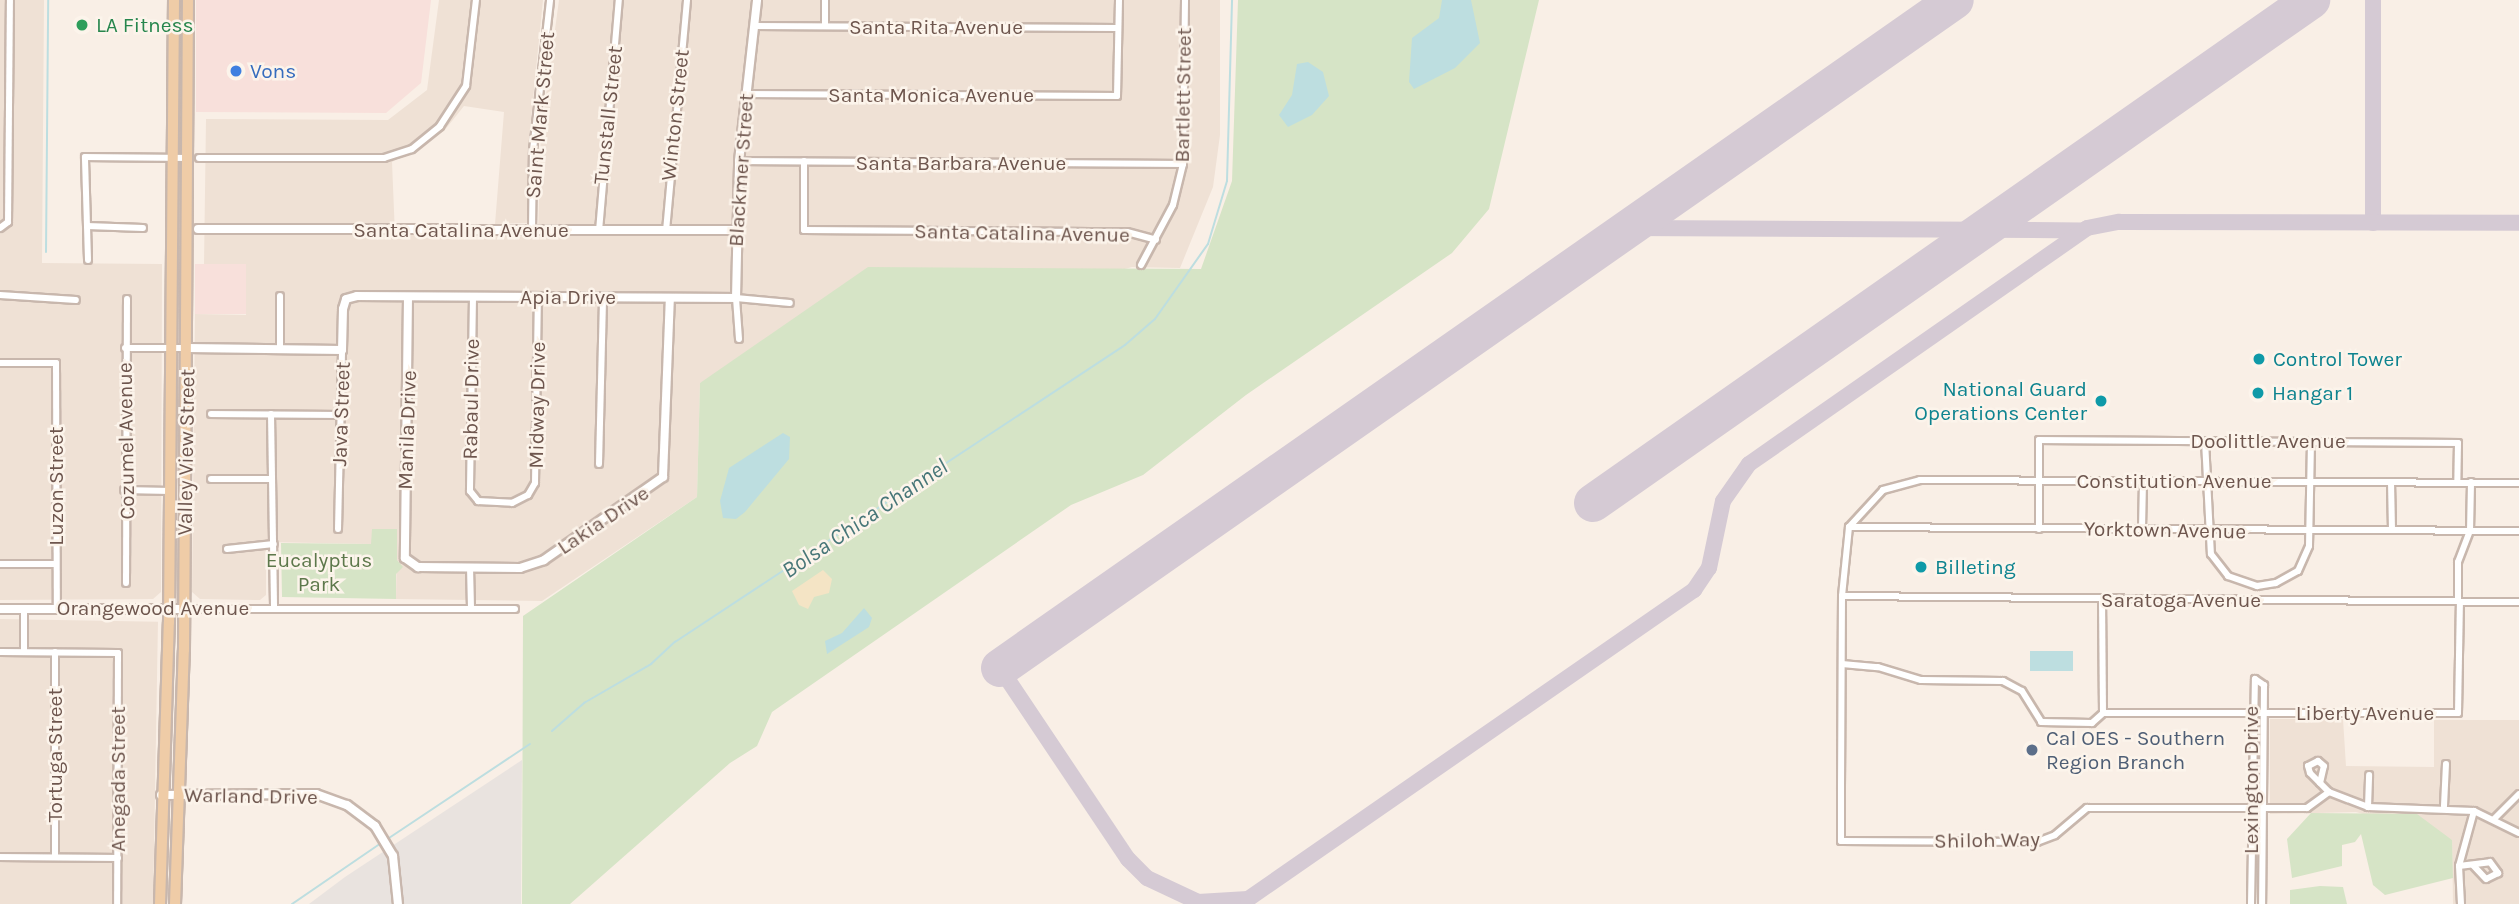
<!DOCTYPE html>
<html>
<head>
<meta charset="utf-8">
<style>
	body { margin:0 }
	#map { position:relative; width:2519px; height:904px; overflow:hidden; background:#f9efe6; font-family:Karla,sans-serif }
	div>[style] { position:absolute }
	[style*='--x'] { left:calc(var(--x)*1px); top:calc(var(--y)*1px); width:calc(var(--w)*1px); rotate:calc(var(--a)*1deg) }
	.residential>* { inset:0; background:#efe1d5; transform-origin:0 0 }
	.commercial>* { inset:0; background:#f8e0db; transform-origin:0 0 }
	.industrial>* { inset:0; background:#e9e3df }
	.green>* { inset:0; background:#d6e4c6 }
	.sand>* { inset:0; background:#f4e4c5 }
	.water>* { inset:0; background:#bddee0; transform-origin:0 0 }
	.stream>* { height:2px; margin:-1px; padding:0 1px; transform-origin:1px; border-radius:1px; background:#bddee0 }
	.taxiway>* { height:16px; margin:-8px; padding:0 8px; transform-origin:8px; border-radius:8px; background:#d5cad4 }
	.runway>* { height:38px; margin:-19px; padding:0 19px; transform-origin:19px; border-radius:19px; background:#d5cad4 }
	.roads { filter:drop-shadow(2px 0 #c8b7ad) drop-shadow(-2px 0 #c8b7ad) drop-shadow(0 2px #c8b7ad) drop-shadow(0 -2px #c8b7ad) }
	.minor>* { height:6px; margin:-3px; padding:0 3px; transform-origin:3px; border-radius:3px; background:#fff }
	.tertiary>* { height:8px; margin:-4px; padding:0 4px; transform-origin:4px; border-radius:4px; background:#fff }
	.primary>* { height:10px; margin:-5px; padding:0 5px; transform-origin:5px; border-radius:5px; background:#efcca7 }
	.dots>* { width:19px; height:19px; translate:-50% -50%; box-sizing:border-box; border:4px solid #fcf4eb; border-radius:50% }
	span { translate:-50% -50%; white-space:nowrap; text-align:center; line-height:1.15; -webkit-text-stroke:5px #fcf4eb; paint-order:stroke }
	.leisure-label { font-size:21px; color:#27864d }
	.left { translate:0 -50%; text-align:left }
	.street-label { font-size:21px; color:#6e564e }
	.shop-label { font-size:21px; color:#366cbe }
	.culture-label { font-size:21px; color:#0d838f }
	.right { translate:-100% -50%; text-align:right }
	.park-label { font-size:21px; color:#5d784b }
	.service-label { font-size:21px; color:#4e5e75 }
	.water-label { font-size:23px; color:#477678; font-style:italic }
</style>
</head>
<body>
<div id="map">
	<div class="residential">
		<div style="clip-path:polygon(0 0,44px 0,42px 263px,162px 264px,161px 592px,153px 599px,0 600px)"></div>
		<div style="clip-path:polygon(439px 0,543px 0,529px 139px,528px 223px,495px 224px,504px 112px,464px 106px,444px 131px,392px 162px,395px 235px,538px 234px,541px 132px,559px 0,1220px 0,1220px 135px,1213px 187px,1180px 268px,1132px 267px,700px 383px,697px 497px,542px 601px,396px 599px,397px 529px,371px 544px,266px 542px,266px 595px,260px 600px,200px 599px,192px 592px,195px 314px,246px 315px,246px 264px,204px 264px,206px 119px,388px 120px,427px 90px)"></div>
		<div style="left:0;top:619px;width:158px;height:285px;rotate:1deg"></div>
		<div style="clip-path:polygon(2270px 719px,2343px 719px,2346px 766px,2434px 767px,2434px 720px,2519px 720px,2519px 904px,2453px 904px,2452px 840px,2356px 812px,2270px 814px)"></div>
	</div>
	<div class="commercial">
		<div style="clip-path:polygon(196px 0,431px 0,421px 83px,386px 113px,196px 112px)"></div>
		<div style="left:195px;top:264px;width:51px;height:50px"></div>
	</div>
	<div class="industrial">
		<div style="clip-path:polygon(522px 760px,521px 904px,309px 904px,345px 877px)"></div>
	</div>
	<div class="green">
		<div style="clip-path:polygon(1238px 0,1539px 0,1489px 209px,1452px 253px,1246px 395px,1143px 475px,1071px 505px,772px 712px,757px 746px,730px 763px,570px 904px,522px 904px,523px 616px,697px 497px,700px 383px,868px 267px,1201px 269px,1232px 181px)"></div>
		<div style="clip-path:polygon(372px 529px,397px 529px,397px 560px,403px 567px,396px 574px,396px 599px,282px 597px,281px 543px,371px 544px)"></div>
		<div style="clip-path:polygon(2311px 813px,2417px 814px,2452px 840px,2453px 878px,2385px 895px,2373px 885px,2361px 834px,2355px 842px,2342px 845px,2342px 866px,2292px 878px,2287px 839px)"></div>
		<div style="clip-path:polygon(2320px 886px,2343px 887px,2347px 904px,2290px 904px,2290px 890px)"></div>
	</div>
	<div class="sand">
		<div style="clip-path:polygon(823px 570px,832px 579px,829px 593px,814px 597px,808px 609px,799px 605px,792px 591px)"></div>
	</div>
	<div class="water">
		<div style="clip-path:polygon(1442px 0,1471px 0,1480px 43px,1455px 68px,1414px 89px,1409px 82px,1412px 38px,1439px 18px)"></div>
		<div style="clip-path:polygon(1308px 62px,1323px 72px,1329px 96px,1312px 115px,1288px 127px,1279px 115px,1292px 95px,1297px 64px)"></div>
		<div style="clip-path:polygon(783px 433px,790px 437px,789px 459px,745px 512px,736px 519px,723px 518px,720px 501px,729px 468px)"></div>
		<div style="clip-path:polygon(864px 608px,872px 618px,869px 627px,827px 654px,825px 641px,842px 633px)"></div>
		<div style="left:2030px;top:651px;width:43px;height:20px"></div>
	</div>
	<div class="stream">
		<div style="--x:46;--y:252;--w:252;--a:-89.5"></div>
		<div style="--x:552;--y:731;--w:43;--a:-41.2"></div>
		<div style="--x:584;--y:703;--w:78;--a:-30.2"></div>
		<div style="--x:651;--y:664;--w:33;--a:-43"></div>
		<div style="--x:675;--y:642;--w:539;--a:-33.42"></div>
		<div style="--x:1125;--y:345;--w:40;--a:-41"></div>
		<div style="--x:1155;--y:319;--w:92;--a:-54.8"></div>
		<div style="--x:1208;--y:244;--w:66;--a:-73.2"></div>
		<div style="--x:1227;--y:181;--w:181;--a:-88.4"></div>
		<div style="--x:386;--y:840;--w:173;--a:-33.7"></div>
		<div style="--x:292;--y:904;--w:108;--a:-34.4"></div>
	</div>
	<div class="taxiway">
		<div style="--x:2373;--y:223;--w:223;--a:-90"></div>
		<div style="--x:1629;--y:228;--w:454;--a:0.3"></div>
		<div style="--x:1000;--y:668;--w:230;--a:56.2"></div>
		<div style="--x:1128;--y:859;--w:27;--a:45"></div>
		<div style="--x:1147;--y:878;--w:56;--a:25.2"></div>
		<div style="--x:1198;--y:902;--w:50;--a:-3.4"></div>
		<div style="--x:1248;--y:899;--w:543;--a:-34.72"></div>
		<div style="--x:1694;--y:590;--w:27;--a:-56"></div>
		<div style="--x:1709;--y:568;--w:68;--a:-78.2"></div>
		<div style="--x:1723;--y:501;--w:45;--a:-54.9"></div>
		<div style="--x:1749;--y:464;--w:412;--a:-34.9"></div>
		<div style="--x:2087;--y:228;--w:33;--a:-11"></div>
		<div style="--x:2119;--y:222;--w:400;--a:0.1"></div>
	</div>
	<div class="runway">
		<div style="--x:1593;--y:503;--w:877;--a:-35.01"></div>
		<div style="--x:1000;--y:668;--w:1165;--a:-34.97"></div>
	</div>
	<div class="roads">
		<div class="minor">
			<div style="--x:825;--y:0;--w:26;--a:90"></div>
			<div style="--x:754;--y:26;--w:364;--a:0.3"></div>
			<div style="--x:746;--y:94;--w:371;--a:0.3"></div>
			<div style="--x:1117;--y:96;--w:96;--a:-88.8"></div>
			<div style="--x:199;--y:158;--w:185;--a:0"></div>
			<div style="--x:384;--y:158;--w:29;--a:-18"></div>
			<div style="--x:412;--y:149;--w:36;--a:-39"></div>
			<div style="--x:440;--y:126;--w:48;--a:-57"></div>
			<div style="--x:466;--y:86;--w:87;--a:-83.4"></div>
			<div style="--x:739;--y:161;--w:444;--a:0.4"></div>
			<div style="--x:804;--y:161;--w:69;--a:90"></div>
			<div style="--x:804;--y:230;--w:323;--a:0.4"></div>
			<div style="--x:1127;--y:232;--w:30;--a:15"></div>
			<div style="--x:87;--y:226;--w:56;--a:2"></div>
			<div style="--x:0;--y:228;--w:10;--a:-37"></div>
			<div style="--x:8;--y:222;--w:222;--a:-89.5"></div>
			<div style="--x:532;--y:230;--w:80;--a:-89.3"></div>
			<div style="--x:533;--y:150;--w:151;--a:-83.5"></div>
			<div style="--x:599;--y:231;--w:232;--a:-85.1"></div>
			<div style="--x:666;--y:231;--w:232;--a:-84.8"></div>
			<div style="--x:88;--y:260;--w:103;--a:-91.7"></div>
			<div style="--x:85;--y:157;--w:102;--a:0.6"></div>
			<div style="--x:1141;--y:265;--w:68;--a:-61.9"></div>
			<div style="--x:1173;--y:205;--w:42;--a:-76.3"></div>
			<div style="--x:1183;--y:164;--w:164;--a:-89.3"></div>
			<div style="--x:0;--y:295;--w:76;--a:3.8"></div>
			<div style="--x:473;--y:297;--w:194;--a:90.9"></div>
			<div style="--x:470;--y:491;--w:13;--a:51"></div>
			<div style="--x:478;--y:501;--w:34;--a:3"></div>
			<div style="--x:512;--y:503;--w:18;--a:-27"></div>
			<div style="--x:528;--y:495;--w:14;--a:-60"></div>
			<div style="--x:535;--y:483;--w:186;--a:-89.1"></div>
			<div style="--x:739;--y:339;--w:41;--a:-94.2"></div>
			<div style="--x:736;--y:298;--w:54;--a:5.3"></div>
			<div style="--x:125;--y:348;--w:63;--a:0"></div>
			<div style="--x:280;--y:350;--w:54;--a:-90"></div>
			<div style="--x:0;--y:363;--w:56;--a:0"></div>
			<div style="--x:56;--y:363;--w:246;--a:89.8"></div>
			<div style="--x:211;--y:414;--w:128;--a:0.4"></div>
			<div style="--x:271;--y:414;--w:194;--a:89.1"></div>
			<div style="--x:2205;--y:441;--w:113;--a:87"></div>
			<div style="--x:2211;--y:554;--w:28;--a:52"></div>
			<div style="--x:2228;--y:576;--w:31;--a:19"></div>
			<div style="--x:2257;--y:586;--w:19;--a:-9"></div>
			<div style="--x:2276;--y:583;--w:25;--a:-29"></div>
			<div style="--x:2298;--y:571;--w:27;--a:-66"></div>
			<div style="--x:2309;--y:546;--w:104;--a:-88.9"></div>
			<div style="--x:599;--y:464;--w:167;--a:-88.6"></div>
			<div style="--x:211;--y:479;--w:58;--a:0"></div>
			<div style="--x:2391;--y:482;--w:48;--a:88.8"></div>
			<div style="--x:124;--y:490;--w:46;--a:1.2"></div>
			<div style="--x:1849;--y:527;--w:50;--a:-47.4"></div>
			<div style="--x:1883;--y:490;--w:38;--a:-15"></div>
			<div style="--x:1920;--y:480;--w:599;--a:0.29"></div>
			<div style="--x:338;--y:529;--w:179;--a:-88.7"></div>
			<div style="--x:2039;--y:529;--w:89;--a:-90"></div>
			<div style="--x:2039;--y:440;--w:419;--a:0.4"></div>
			<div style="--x:2458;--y:443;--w:39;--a:91"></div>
			<div style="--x:2142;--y:529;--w:49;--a:-88.8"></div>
			<div style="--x:2519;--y:531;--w:670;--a:-179.66"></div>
			<div style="--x:1849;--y:527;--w:69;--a:95.8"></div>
			<div style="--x:1842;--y:596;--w:193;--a:90.3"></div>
			<div style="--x:1841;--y:789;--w:52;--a:90"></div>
			<div style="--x:1841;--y:841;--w:196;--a:0.3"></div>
			<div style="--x:2037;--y:842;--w:19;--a:-21"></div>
			<div style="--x:2055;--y:835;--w:42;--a:-40.2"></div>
			<div style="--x:2087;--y:808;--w:220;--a:0"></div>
			<div style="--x:2307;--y:808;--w:27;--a:-36"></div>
			<div style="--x:2329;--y:792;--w:42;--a:21"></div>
			<div style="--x:2368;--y:807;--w:106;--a:2.2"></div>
			<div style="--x:2474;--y:811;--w:50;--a:26.1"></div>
			<div style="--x:227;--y:549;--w:47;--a:-6.1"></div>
			<div style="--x:0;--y:564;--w:56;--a:0"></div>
			<div style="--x:470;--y:567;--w:41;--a:88.6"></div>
			<div style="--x:126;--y:583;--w:284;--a:-89.8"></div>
			<div style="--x:1842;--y:596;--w:677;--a:0.51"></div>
			<div style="--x:2458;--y:601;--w:39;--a:-90"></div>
			<div style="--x:2458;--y:562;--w:33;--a:-69"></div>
			<div style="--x:2470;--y:531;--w:49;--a:-88.8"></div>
			<div style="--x:184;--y:609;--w:331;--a:0"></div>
			<div style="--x:0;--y:652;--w:118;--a:0.5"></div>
			<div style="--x:118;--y:653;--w:251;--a:90.2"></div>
			<div style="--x:24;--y:652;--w:43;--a:-90"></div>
			<div style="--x:55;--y:652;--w:205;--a:90"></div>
			<div style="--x:1842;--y:664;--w:36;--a:5"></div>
			<div style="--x:1878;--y:667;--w:45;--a:16.8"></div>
			<div style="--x:1921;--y:680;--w:82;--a:0.7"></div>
			<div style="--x:2003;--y:681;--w:21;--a:28"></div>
			<div style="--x:2022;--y:691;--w:36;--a:58"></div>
			<div style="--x:2041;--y:722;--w:51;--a:1.1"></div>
			<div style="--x:2092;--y:723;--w:15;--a:-42"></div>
			<div style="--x:2103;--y:713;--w:114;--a:-90.5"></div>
			<div style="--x:2103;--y:713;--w:355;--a:0"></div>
			<div style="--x:2458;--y:713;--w:111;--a:-89"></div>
			<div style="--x:2320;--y:783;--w:17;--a:-77"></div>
			<div style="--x:2324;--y:766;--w:8;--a:-140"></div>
			<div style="--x:2318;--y:761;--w:11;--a:153"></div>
			<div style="--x:2308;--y:766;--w:7;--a:74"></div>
			<div style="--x:2310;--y:773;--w:27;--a:45"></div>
			<div style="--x:2444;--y:806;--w:42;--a:-87.3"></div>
			<div style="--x:2368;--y:807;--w:32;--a:-88"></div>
			<div style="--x:2494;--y:819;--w:35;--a:-45"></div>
			<div style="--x:0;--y:857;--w:118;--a:0.5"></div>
			<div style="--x:2459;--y:866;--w:31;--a:-7"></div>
			<div style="--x:2490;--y:862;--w:14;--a:54"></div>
			<div style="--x:2498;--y:873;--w:13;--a:153"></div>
			<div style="--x:2486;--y:879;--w:18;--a:-133"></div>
			<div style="--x:2251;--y:904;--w:225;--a:-89"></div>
			<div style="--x:2255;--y:679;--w:11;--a:34"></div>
			<div style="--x:2264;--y:685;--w:219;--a:90.5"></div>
			<div style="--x:2461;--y:904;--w:38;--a:-93"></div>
			<div style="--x:2459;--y:866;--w:57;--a:-74.7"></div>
		</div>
		<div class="tertiary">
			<div style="--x:198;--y:229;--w:537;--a:0.11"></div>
			<div style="--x:408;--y:297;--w:261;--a:90.7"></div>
			<div style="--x:405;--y:558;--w:16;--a:35"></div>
			<div style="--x:418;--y:567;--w:102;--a:0.6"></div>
			<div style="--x:520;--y:568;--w:25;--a:-18"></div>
			<div style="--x:544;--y:560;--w:145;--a:-34.9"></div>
			<div style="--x:663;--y:477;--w:179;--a:-87.8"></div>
			<div style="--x:188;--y:348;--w:154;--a:0.7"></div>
			<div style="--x:342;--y:350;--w:41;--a:-88.6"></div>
			<div style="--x:343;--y:309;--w:10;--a:-73"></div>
			<div style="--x:346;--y:299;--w:11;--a:-15"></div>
			<div style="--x:357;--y:296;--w:379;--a:0.3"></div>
			<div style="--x:736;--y:298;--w:137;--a:-88.7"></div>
			<div style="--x:739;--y:161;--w:162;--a:-83.6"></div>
			<div style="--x:0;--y:609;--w:184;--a:0"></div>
			<div style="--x:161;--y:795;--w:155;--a:-0.4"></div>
			<div style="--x:316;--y:794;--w:33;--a:20"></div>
			<div style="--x:347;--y:805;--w:35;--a:37"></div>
			<div style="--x:375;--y:826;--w:35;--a:59"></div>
			<div style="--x:393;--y:856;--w:48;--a:84.1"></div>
		</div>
		<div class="primary">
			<div style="--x:160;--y:904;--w:282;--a:-88.2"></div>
			<div style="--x:169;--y:622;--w:622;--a:-89.54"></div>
			<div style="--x:175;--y:904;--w:254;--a:-88"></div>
			<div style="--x:184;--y:650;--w:650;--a:-89.65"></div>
		</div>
	</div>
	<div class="dots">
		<div style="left:82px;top:25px;background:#2e9e5b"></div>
		<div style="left:236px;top:71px;background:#3f7fe0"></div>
		<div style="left:2259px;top:359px;background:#0f9aa8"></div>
		<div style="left:2258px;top:393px;background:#0f9aa8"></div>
		<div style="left:2101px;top:401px;background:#0f9aa8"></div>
		<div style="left:1921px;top:567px;background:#0f9aa8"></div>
		<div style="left:2032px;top:750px;background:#5c6f8a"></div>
	</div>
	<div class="leisure-label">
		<span class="left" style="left:96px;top:25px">LA Fitness</span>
	</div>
	<div class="street-label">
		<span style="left:936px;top:27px">Santa Rita Avenue</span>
		<span style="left:931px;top:95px">Santa Monica Avenue</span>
		<span style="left:1183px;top:95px;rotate:-89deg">Bartlett Street</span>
		<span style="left:540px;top:115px;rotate:-85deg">Saint Mark Street</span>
		<span style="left:608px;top:115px;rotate:-84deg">Tunstall Street</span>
		<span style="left:675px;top:115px;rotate:-84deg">Winton Street</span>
		<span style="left:961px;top:163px">Santa Barbara Avenue</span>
		<span style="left:741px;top:170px;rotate:-86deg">Blackmer Street</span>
		<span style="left:461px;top:230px">Santa Catalina Avenue</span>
		<span style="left:1022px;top:233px;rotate:1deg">Santa Catalina Avenue</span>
		<span style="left:568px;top:297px">Apia Drive</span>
		<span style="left:471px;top:399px;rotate:-89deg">Rabaul Drive</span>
		<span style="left:537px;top:405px;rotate:-89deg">Midway Drive</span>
		<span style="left:341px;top:414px;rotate:-88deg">Java Street</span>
		<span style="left:407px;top:430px;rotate:-88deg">Manila Drive</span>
		<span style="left:126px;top:441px;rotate:-91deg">Cozumel Avenue</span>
		<span style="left:2268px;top:441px">Doolittle Avenue</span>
		<span style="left:186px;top:452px;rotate:-89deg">Valley View Street</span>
		<span style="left:2174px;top:481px">Constitution Avenue</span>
		<span style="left:56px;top:486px;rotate:-90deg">Luzon Street</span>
		<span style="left:603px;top:520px;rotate:-34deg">Lakia Drive</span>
		<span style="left:2165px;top:530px;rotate:1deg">Yorktown Avenue</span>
		<span style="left:2181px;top:600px">Saratoga Avenue</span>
		<span style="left:153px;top:608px">Orangewood Avenue</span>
		<span style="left:2365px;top:713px">Liberty Avenue</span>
		<span style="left:55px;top:755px;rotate:-90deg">Tortuga Street</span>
		<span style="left:118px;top:779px;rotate:-90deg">Anegada Street</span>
		<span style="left:2251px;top:780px;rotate:-90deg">Lexington Drive</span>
		<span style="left:251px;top:796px;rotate:1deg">Warland Drive</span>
		<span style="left:1987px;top:840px;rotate:-1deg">Shiloh Way</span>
	</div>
	<div class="shop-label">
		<span class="left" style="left:250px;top:71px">Vons</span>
	</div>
	<div class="culture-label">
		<span class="left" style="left:2273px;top:359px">Control Tower</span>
		<span class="right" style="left:2087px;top:401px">National Guard<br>Operations Center</span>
		<span class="left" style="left:2272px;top:393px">Hangar 1</span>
		<span class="left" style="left:1935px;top:567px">Billeting</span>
	</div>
	<div class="park-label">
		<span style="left:319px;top:572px">Eucalyptus<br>Park</span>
	</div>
	<div class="service-label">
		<span class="left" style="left:2046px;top:750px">Cal OES - Southern<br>Region Branch</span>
	</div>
	<div class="water-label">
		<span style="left:865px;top:519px;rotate:-34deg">Bolsa Chica Channel</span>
	</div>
</div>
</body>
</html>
